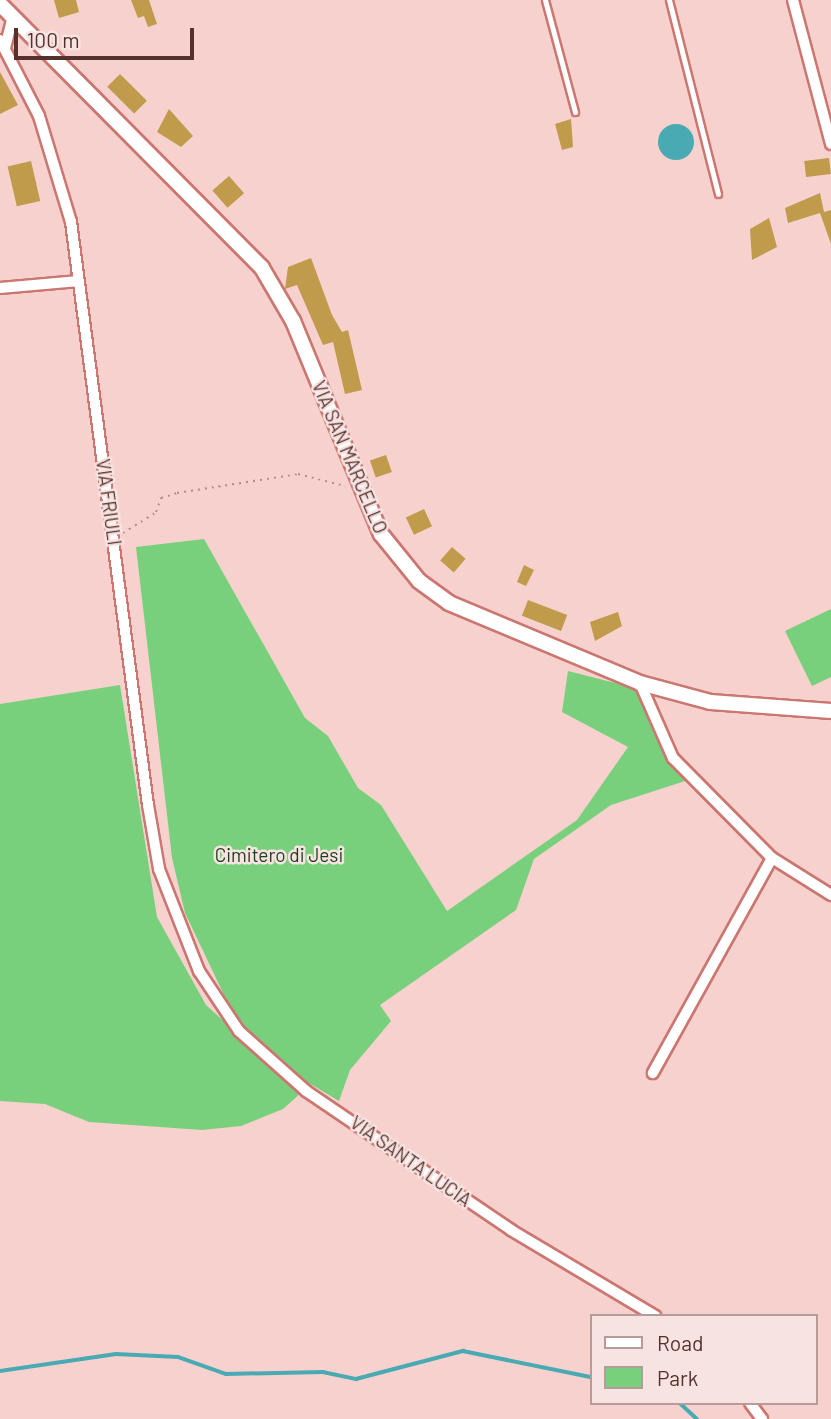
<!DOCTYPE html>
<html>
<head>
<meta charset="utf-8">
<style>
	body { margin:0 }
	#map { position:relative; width:831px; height:1419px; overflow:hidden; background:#f7d1cd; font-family:Barlow,sans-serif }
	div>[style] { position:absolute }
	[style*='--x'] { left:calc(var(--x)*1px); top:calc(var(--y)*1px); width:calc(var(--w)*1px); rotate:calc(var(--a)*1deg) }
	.green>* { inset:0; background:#79d07c }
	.water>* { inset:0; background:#49aab4 }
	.round { border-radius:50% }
	.stream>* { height:3.5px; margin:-1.75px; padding:0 1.75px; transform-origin:1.75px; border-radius:1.75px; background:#49aab4 }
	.building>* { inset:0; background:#bf9b4b; transform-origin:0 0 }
	.path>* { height:2px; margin-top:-1px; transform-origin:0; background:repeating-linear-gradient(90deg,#b38e8b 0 2px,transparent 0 7px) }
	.roads { filter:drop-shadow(2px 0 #cb7670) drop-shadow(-2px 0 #cb7670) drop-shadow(0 2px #cb7670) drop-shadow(0 -2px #cb7670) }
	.service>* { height:5px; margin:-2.5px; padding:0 2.5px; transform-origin:2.5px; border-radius:2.5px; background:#fff }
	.minor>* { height:10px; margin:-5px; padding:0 5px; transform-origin:5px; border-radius:5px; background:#fff }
	.secondary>* { height:14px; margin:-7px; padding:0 7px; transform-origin:7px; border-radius:7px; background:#fff }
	span { translate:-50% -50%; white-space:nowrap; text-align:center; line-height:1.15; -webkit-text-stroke:5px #f7e3e1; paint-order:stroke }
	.street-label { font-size:19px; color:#55312e }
	.park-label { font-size:19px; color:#1a3f1c }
	.legend { position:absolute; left:590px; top:1314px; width:228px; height:91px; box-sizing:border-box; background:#f7e3e1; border:2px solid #b69c99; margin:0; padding:9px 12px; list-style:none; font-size:21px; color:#55312e }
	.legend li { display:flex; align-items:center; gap:14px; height:35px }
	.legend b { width:35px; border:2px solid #b69c99 }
	.scale { position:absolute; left:14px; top:28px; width:180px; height:32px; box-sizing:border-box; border:4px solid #55312e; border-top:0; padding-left:9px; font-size:21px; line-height:24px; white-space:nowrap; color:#55312e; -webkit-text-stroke:5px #f7e3e1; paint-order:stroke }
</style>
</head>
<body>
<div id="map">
	<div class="green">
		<div style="clip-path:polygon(204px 539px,305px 718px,328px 736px,358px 788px,381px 805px,447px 911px,577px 820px,628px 747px,562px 712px,568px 671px,639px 689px,667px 759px,685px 781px,611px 805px,534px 859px,516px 910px,380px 1005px,391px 1021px,350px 1070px,339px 1101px,282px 1067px,234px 1016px,185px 913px,172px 858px,136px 547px)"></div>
		<div style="clip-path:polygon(831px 609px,831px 677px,812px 686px,785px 631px)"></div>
		<div style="clip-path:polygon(120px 685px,157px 917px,206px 1005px,302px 1092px,283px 1109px,241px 1126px,202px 1130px,89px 1122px,45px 1104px,0 1101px,0 704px)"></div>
	</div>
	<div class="water">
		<div class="round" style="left:658px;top:124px;width:36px;height:36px"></div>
	</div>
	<div class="stream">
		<div style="--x:0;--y:1371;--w:117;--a:-8.3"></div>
		<div style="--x:116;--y:1354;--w:62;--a:2.8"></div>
		<div style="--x:178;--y:1357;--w:51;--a:19.5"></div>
		<div style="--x:226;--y:1374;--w:97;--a:-1.2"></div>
		<div style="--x:323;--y:1372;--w:34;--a:12"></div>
		<div style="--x:356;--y:1379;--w:111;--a:-14.7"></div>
		<div style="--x:463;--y:1351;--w:131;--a:11.5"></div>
		<div style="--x:680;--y:1403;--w:23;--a:43"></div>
	</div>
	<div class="building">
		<div style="clip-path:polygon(54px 0,76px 0,79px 12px,59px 18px)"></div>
		<div style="clip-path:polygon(131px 0,149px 0,157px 24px,148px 27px,144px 16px,138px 18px)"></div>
		<div style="clip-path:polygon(0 72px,18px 105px,0 114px)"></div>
		<div style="left:120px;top:74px;width:38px;height:18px;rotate:45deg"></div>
		<div style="clip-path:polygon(169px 109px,193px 136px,181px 147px,157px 132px)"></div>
		<div style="clip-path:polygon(571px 119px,573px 147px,562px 150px,555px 124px)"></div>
		<div style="left:829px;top:158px;width:16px;height:25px;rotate:83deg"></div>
		<div style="left:31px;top:161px;width:41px;height:24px;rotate:77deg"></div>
		<div style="left:229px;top:176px;width:23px;height:22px;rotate:49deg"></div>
		<div style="clip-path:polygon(820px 193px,824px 212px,831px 210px,831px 244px,820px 213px,788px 223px,785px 208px)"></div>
		<div style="clip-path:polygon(769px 218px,777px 247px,752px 260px,750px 229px)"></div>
		<div style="clip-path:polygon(311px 258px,332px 315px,342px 332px,348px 330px,362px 390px,345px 394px,333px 342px,323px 345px,297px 285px,285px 289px,288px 267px)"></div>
		<div style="left:386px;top:455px;width:18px;height:17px;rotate:71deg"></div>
		<div style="left:424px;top:509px;width:19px;height:20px;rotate:65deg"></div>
		<div style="left:452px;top:547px;width:18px;height:18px;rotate:41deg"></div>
		<div style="clip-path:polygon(524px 565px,534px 570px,526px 586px,517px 582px)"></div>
		<div style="left:528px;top:600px;width:42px;height:17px;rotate:21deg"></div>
		<div style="clip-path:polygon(618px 612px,622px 626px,595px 641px,590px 622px)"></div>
	</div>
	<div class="path">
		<div style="--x:123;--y:533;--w:39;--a:-32"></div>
		<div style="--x:156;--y:512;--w:15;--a:-70"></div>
		<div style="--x:161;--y:498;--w:17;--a:-17"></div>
		<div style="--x:177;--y:493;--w:122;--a:-8.9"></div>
		<div style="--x:298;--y:474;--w:49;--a:14.3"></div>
	</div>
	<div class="roads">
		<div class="service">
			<div style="--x:545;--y:0;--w:116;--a:75"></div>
			<div style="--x:669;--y:0;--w:200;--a:75.8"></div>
		</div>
		<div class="minor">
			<div style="--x:793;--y:0;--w:149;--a:75.2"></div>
			<div style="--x:0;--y:40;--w:85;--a:62.8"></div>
			<div style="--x:39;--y:116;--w:111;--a:73.2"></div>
			<div style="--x:71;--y:222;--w:588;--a:82.48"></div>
			<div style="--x:148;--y:805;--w:65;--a:80.2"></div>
			<div style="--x:159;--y:869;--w:110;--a:68.6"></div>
			<div style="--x:199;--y:971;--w:72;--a:56.3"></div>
			<div style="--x:239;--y:1031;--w:90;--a:41.8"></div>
			<div style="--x:306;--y:1091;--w:248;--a:34.1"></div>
			<div style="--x:511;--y:1230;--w:168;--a:30.8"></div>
			<div style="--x:5;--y:48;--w:33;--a:-76"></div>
			<div style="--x:0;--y:288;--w:79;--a:-5.1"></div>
			<div style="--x:640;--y:683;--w:82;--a:66.3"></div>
			<div style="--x:673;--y:758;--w:141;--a:45.3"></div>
			<div style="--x:772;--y:858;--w:246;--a:119"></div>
			<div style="--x:772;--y:858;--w:70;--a:32.1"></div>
			<div style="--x:750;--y:1403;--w:20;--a:53"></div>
		</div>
		<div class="secondary">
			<div style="--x:0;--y:4;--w:372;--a:45.2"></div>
			<div style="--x:262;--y:268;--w:61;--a:59.7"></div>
			<div style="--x:293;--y:321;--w:230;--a:67.6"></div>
			<div style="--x:381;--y:534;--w:60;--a:51"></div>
			<div style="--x:419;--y:581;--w:37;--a:36"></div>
			<div style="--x:449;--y:603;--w:207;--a:22.7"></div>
			<div style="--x:640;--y:683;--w:73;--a:15"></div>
			<div style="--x:711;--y:702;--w:120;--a:4.3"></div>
		</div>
	</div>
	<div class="street-label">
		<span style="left:350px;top:457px;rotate:67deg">VIA SAN MARCELLO</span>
		<span style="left:109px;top:502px;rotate:82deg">VIA FRIULI</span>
		<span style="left:411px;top:1161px;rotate:35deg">VIA SANTA LUCIA</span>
	</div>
	<div class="park-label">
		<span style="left:279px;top:855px">Cimitero di Jesi</span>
	</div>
	<ul class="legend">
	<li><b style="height:9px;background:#fff"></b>Road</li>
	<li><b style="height:19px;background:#79d07c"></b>Park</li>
	</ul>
	<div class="scale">100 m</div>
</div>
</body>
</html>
